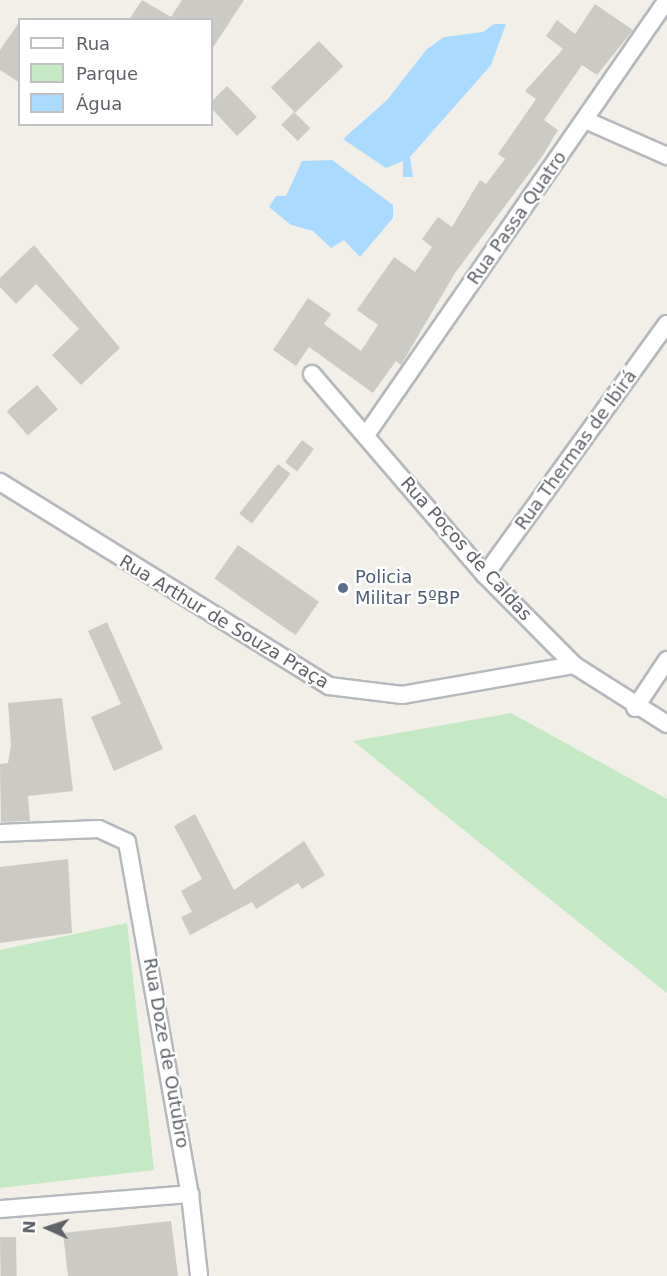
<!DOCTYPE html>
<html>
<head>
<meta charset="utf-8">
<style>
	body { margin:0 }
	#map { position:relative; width:667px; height:1276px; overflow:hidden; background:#f1efe8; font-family:"DejaVu Sans",sans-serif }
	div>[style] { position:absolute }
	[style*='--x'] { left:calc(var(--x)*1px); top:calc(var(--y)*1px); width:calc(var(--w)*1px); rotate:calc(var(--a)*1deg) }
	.green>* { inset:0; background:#c5e8c5 }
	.water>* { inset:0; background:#aadaff }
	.building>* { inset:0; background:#cccac5; transform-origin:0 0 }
	.roads { filter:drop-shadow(2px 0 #b5b8bc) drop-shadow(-2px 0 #b5b8bc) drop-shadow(0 2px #b5b8bc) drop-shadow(0 -2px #b5b8bc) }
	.minor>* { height:16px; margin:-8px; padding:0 8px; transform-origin:8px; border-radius:8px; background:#fff }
	.dots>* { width:16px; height:16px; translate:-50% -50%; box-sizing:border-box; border:3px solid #fff; border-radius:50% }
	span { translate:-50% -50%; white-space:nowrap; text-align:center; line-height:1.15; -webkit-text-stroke:4.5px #fff; paint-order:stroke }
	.street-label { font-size:18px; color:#5f6368 }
	.service-label { font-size:18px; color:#4e5e75 }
	.left { translate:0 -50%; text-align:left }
	.legend { position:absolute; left:18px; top:18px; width:195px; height:108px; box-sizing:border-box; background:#fff; border:2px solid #bfc1c3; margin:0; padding:8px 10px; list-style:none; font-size:18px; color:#5f6368 }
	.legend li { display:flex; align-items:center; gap:12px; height:30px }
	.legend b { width:30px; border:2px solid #bfc1c3 }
	.north { position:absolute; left:18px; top:1198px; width:60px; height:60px; -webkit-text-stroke:4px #fff; paint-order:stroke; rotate:273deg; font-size:16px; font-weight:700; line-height:24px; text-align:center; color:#5f6368 }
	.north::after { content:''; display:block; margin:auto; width:21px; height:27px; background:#5f6368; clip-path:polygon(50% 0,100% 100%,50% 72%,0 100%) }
</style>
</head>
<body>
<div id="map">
	<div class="green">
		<div style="clip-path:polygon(511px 713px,667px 799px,667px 993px,353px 741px)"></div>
		<div style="clip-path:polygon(127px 923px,154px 1170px,0 1188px,0 950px)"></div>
	</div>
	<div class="water">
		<div style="clip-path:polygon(494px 24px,506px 24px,491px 65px,410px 157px,413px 177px,403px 177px,403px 161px,386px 168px,343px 139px,387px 100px,427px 49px,444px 37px,483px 32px)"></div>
		<div style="clip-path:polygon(332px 160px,393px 205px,393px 218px,360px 257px,344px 240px,331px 248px,313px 231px,291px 225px,269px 207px,276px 196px,286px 196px,302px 161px)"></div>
	</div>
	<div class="building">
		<div style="clip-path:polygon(142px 0,171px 17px,182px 0,244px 0,212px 49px,212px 20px,129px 20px)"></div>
		<div style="clip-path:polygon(595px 4px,633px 30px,597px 75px,582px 65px,544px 120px,558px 130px,543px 155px,455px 273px,401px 365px,396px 361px,373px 393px,309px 347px,296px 366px,273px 350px,308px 298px,331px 314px,324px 324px,361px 351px,378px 325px,357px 310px,394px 257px,415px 272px,432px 247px,422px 239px,438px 217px,452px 227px,480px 180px,486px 184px,505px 159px,498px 154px,536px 99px,525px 91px,563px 49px,546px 36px,557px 20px,575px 34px)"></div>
		<div style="clip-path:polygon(20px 21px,20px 83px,0 70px,0 50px)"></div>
		<div style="left:319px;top:41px;width:35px;height:67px;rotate:46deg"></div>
		<div style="clip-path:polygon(227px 86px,257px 117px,237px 136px,212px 109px,212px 101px)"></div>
		<div style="left:294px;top:112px;width:23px;height:18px;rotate:45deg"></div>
		<div style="clip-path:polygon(34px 245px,120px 348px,81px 385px,52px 355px,79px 329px,36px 284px,16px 304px,0 287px,0 278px)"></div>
		<div style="left:37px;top:385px;width:32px;height:40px;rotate:49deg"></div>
		<div style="left:302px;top:440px;width:15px;height:28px;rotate:37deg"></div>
		<div style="left:278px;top:464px;width:16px;height:63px;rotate:38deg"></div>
		<div style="left:238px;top:545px;width:99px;height:41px;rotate:35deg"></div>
		<div style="clip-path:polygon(107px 622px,163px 749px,114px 771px,91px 717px,121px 704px,88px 631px)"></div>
		<div style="clip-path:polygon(62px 698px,73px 791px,28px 796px,30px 821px,1px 822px,0 764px,8px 763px,11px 745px,8px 703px)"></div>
		<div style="clip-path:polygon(195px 814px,234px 890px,304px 841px,325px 875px,302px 889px,298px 883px,256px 909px,252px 902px,190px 935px,181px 917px,192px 912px,181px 891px,202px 879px,174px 826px)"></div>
		<div style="clip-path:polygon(68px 859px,72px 933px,0 943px,0 867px)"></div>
		<div style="clip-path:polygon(171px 1221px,178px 1276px,68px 1276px,63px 1233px)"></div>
		<div style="left:16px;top:1237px;width:39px;height:16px;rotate:89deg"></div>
	</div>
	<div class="roads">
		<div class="minor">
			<div style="--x:585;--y:120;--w:90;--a:23.7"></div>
			<div style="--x:312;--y:374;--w:265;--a:49.3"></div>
			<div style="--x:485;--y:575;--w:127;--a:45.3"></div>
			<div style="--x:574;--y:665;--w:110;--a:32.4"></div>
			<div style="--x:366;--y:435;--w:529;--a:-55.32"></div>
			<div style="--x:0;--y:482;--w:387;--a:31.8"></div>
			<div style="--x:329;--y:686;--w:74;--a:7"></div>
			<div style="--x:402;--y:695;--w:175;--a:-9.9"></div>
			<div style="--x:485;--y:575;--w:310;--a:-54.1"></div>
			<div style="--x:635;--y:708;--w:58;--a:-56.3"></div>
			<div style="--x:0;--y:833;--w:99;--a:-2.3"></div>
			<div style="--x:99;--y:829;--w:31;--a:25"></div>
			<div style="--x:127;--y:842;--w:358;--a:79.9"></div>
			<div style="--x:190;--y:1194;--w:82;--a:83.7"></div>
			<div style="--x:0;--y:1209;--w:191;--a:-4.5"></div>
		</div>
	</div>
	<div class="dots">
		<div style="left:343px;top:588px;background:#5c6f8a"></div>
	</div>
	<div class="street-label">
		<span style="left:517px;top:218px;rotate:-55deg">Rua Passa Quatro</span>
		<span style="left:576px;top:450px;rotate:-54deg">Rua Thermas de Ibirá</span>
		<span style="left:466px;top:549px;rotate:48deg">Rua Poços de Caldas</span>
		<span style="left:224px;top:622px;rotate:31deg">Rua Arthur de Souza Praça</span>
		<span style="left:166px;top:1053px;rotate:80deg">Rua Doze de Outubro</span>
	</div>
	<div class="service-label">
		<span class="left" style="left:355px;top:588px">Policia<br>Militar 5ºBP</span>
	</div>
	<ul class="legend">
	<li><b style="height:8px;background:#fff"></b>Rua</li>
	<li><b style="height:16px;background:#c5e8c5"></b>Parque</li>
	<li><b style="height:16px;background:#aadaff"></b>Água</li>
	</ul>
	<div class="north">N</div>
</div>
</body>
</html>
